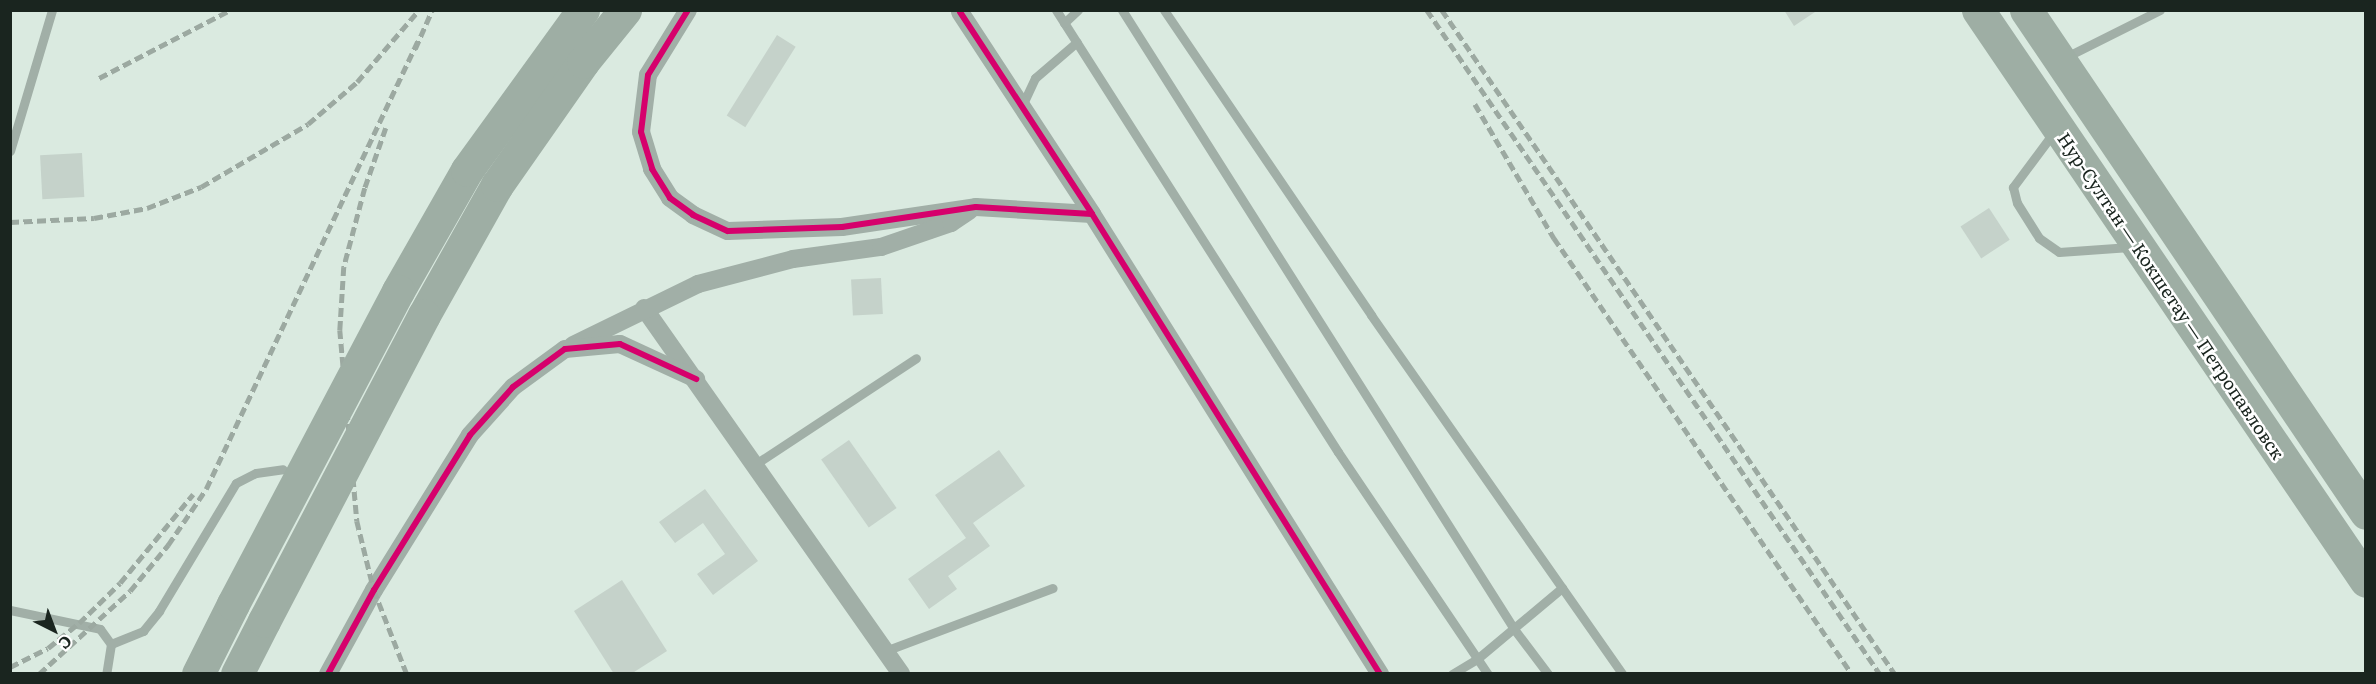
<!DOCTYPE html>
<html>
<head>
<meta charset="utf-8">
<style>
	body { margin:0 }
	#map { position:relative; width:2376px; height:684px; overflow:hidden; background:#daeae0; font-family:Literata,serif }
	div>[style] { position:absolute }
	[style*='--x'] { left:calc(var(--x)*1px); top:calc(var(--y)*1px); width:calc(var(--w)*1px); rotate:calc(var(--a)*1deg) }
	.building>* { inset:0; background:#c5d2ca; transform-origin:0 0 }
	.lane>* { height:9px; margin:-4.5px; padding:0 4.5px; transform-origin:4.5px; border-radius:4.5px; background:#a1afa7 }
	.street>* { height:18px; margin:-9px; padding:0 9px; transform-origin:9px; border-radius:9px; background:#a1afa7 }
	.highway>* { height:33px; margin:-16.5px; padding:0 16.5px; transform-origin:16.5px; border-radius:16.5px; background:#9eaea4 }
	.rail>* { height:4.5px; margin-top:-2.25px; transform-origin:0; background:repeating-linear-gradient(90deg,#9ca9a1 0 9px,transparent 0 13.5px) }
	.highway-bridge>* { height:33px; margin:-16.5px; padding:0 16.5px; transform-origin:16.5px; border-radius:16.5px; background:#9eaea4 }
	.cycleway>* { height:6px; margin:-3px; padding:0 3px; transform-origin:3px; border-radius:3px; background:#d6006c }
	span { translate:-50% -50%; white-space:nowrap; text-align:center; line-height:1.15; -webkit-text-stroke:5px #fff; paint-order:stroke }
	.street-label { font-size:18px; color:#1a251f }
	.frame { position:absolute; inset:0; border:12px solid #1a251f; pointer-events:none }
	.north { position:absolute; left:24px; top:600px; width:60px; height:60px; -webkit-text-stroke:4px #fff; paint-order:stroke; rotate:138deg; font-size:16px; font-weight:700; line-height:24px; text-align:center; color:#1a251f }
	.north::after { content:''; display:block; margin:auto; width:21px; height:27px; background:#1a251f; clip-path:polygon(50% 0,100% 100%,50% 72%,0 100%) }
</style>
</head>
<body>
<div id="map">
	<div class="building">
		<div style="clip-path:polygon(1784px 10px,1818px 10px,1794px 26px)"></div>
		<div style="left:777px;top:35px;width:22px;height:95px;rotate:32deg"></div>
		<div style="left:82px;top:153px;width:44px;height:42px;rotate:87deg"></div>
		<div style="left:1989px;top:208px;width:38px;height:34px;rotate:57deg"></div>
		<div style="left:881px;top:278px;width:36px;height:30px;rotate:87deg"></div>
		<div style="left:849px;top:440px;width:83px;height:34px;rotate:55deg"></div>
		<div style="clip-path:polygon(999px 450px,1025px 486px,973px 523px,990px 546px,948px 576px,957px 589px,929px 609px,908px 579px,966px 538px,935px 495px)"></div>
		<div style="clip-path:polygon(705px 489px,758px 561px,713px 595px,697px 574px,725px 554px,703px 523px,675px 543px,659px 522px)"></div>
		<div style="clip-path:polygon(622px 580px,667px 651px,631px 674px,614px 674px,574px 611px)"></div>
	</div>
	<div class="lane">
		<div style="--x:1056;--y:10;--w:524;--a:57.46"></div>
		<div style="--x:1338;--y:452;--w:268;--a:56"></div>
		<div style="--x:1122;--y:10;--w:733;--a:57.65"></div>
		<div style="--x:1514;--y:629;--w:56;--a:52.9"></div>
		<div style="--x:1164;--y:10;--w:369;--a:55.8"></div>
		<div style="--x:1371;--y:315;--w:438;--a:55"></div>
		<div style="--x:1064;--y:23;--w:19;--a:-43"></div>
		<div style="--x:2066;--y:57;--w:105;--a:-26.6"></div>
		<div style="--x:1021;--y:108;--w:33;--a:-65"></div>
		<div style="--x:1035;--y:78;--w:55;--a:-40.6"></div>
		<div style="--x:2054;--y:132;--w:69;--a:126.7"></div>
		<div style="--x:2013;--y:187;--w:16;--a:76"></div>
		<div style="--x:2017;--y:203;--w:41;--a:57.8"></div>
		<div style="--x:2039;--y:238;--w:24;--a:35"></div>
		<div style="--x:2059;--y:252;--w:71;--a:-4"></div>
		<div style="--x:10;--y:151;--w:147;--a:-73.4"></div>
		<div style="--x:754;--y:465;--w:194;--a:-33.4"></div>
		<div style="--x:10;--y:610;--w:92;--a:11.9"></div>
		<div style="--x:100;--y:629;--w:19;--a:54"></div>
		<div style="--x:111;--y:644;--w:30;--a:99"></div>
		<div style="--x:111;--y:644;--w:35;--a:-22"></div>
		<div style="--x:143;--y:631;--w:26;--a:-51"></div>
		<div style="--x:159;--y:611;--w:149;--a:-59"></div>
		<div style="--x:236;--y:483;--w:22;--a:-27"></div>
		<div style="--x:256;--y:473;--w:27;--a:-8"></div>
		<div style="--x:885;--y:651;--w:179;--a:-20.6"></div>
		<div style="--x:1452;--y:674;--w:29;--a:-31"></div>
		<div style="--x:1477;--y:659;--w:111;--a:-39.9"></div>
	</div>
	<div class="street">
		<div style="--x:688;--y:10;--w:76;--a:121.6"></div>
		<div style="--x:648;--y:75;--w:57;--a:97"></div>
		<div style="--x:641;--y:132;--w:39;--a:73"></div>
		<div style="--x:652;--y:169;--w:34;--a:58"></div>
		<div style="--x:670;--y:198;--w:29;--a:36"></div>
		<div style="--x:693;--y:215;--w:38;--a:25"></div>
		<div style="--x:728;--y:231;--w:114;--a:-2"></div>
		<div style="--x:842;--y:227;--w:135;--a:-8.5"></div>
		<div style="--x:976;--y:207;--w:116;--a:3.5"></div>
		<div style="--x:960;--y:12;--w:241;--a:56.8"></div>
		<div style="--x:1092;--y:214;--w:543;--a:57.95"></div>
		<div style="--x:644;--y:308;--w:447;--a:54.9"></div>
		<div style="--x:573;--y:345;--w:139;--a:-26"></div>
		<div style="--x:698;--y:284;--w:98;--a:-14.7"></div>
		<div style="--x:793;--y:259;--w:89;--a:-7.8"></div>
		<div style="--x:881;--y:247;--w:74;--a:-18.9"></div>
		<div style="--x:951;--y:223;--w:22;--a:-34"></div>
		<div style="--x:328;--y:674;--w:96;--a:-61.3"></div>
		<div style="--x:374;--y:590;--w:182;--a:-58.2"></div>
		<div style="--x:470;--y:435;--w:64;--a:-48.1"></div>
		<div style="--x:513;--y:387;--w:64;--a:-36.2"></div>
		<div style="--x:565;--y:349;--w:55;--a:-5.2"></div>
		<div style="--x:620;--y:344;--w:84;--a:24.7"></div>
	</div>
	<div class="highway">
		<div style="--x:1978;--y:10;--w:690;--a:55.8"></div>
		<div style="--x:2026;--y:10;--w:607;--a:55.94"></div>
		<div style="--x:398;--y:291;--w:139;--a:-60.3"></div>
		<div style="--x:467;--y:170;--w:198;--a:-54.1"></div>
		<div style="--x:424;--y:315;--w:149;--a:-60.7"></div>
		<div style="--x:497;--y:185;--w:150;--a:-55"></div>
		<div style="--x:583;--y:62;--w:67;--a:-51.1"></div>
		<div style="--x:198;--y:674;--w:78;--a:-63.4"></div>
		<div style="--x:237;--y:674;--w:59;--a:-63"></div>
	</div>
	<div class="rail">
		<div style="--x:1427;--y:10;--w:804;--a:55.7"></div>
		<div style="--x:1442;--y:10;--w:804;--a:55.7"></div>
		<div style="--x:415;--y:49;--w:43;--a:-66.4"></div>
		<div style="--x:99;--y:78;--w:148;--a:-27.4"></div>
		<div style="--x:1475;--y:104;--w:156;--a:59.5"></div>
		<div style="--x:1554;--y:238;--w:528;--a:55.65"></div>
		<div style="--x:386;--y:128;--w:64;--a:109.3"></div>
		<div style="--x:365;--y:188;--w:82;--a:104.9"></div>
		<div style="--x:344;--y:267;--w:63;--a:93.6"></div>
		<div style="--x:340;--y:330;--w:192;--a:84.9"></div>
		<div style="--x:357;--y:521;--w:71;--a:76.2"></div>
		<div style="--x:374;--y:590;--w:90;--a:68.6"></div>
		<div style="--x:10;--y:222;--w:84;--a:-2.7"></div>
		<div style="--x:94;--y:218;--w:54;--a:-10.7"></div>
		<div style="--x:147;--y:208;--w:58;--a:-21.3"></div>
		<div style="--x:201;--y:187;--w:124;--a:-30.5"></div>
		<div style="--x:308;--y:124;--w:65;--a:-40.6"></div>
		<div style="--x:357;--y:82;--w:95;--a:-49.3"></div>
		<div style="--x:10;--y:667;--w:42;--a:-26.6"></div>
		<div style="--x:48;--y:648;--w:40;--a:-39"></div>
		<div style="--x:79;--y:623;--w:57;--a:-44.3"></div>
		<div style="--x:120;--y:583;--w:115;--a:-50.6"></div>
		<div style="--x:39;--y:674;--w:123;--a:-42.4"></div>
		<div style="--x:130;--y:591;--w:60;--a:-50.4"></div>
		<div style="--x:168;--y:545;--w:68;--a:-55.8"></div>
		<div style="--x:206;--y:489;--w:496;--a:-64.7"></div>
	</div>
	<div class="highway-bridge">
		<div style="--x:233;--y:604;--w:354;--a:-62.2"></div>
		<div style="--x:264;--y:621;--w:345;--a:-62.4"></div>
	</div>
	<div class="cycleway">
		<div style="--x:688;--y:10;--w:76;--a:121.6"></div>
		<div style="--x:648;--y:75;--w:57;--a:97"></div>
		<div style="--x:641;--y:132;--w:39;--a:73"></div>
		<div style="--x:652;--y:169;--w:34;--a:58"></div>
		<div style="--x:670;--y:198;--w:29;--a:36"></div>
		<div style="--x:693;--y:215;--w:38;--a:25"></div>
		<div style="--x:728;--y:231;--w:114;--a:-2"></div>
		<div style="--x:842;--y:227;--w:135;--a:-8.5"></div>
		<div style="--x:976;--y:207;--w:116;--a:3.5"></div>
		<div style="--x:960;--y:12;--w:241;--a:56.8"></div>
		<div style="--x:1092;--y:214;--w:543;--a:57.95"></div>
		<div style="--x:328;--y:674;--w:96;--a:-61.3"></div>
		<div style="--x:374;--y:590;--w:182;--a:-58.2"></div>
		<div style="--x:470;--y:435;--w:64;--a:-48.1"></div>
		<div style="--x:513;--y:387;--w:64;--a:-36.2"></div>
		<div style="--x:565;--y:349;--w:55;--a:-5.2"></div>
		<div style="--x:620;--y:344;--w:84;--a:24.7"></div>
	</div>
	<div class="street-label">
		<span style="left:2171px;top:296px;rotate:56deg">Нур-Султан — Кокшетау — Петропавловск</span>
	</div>
	<div class="frame"></div>
	<div class="north">С</div>
</div>
</body>
</html>
